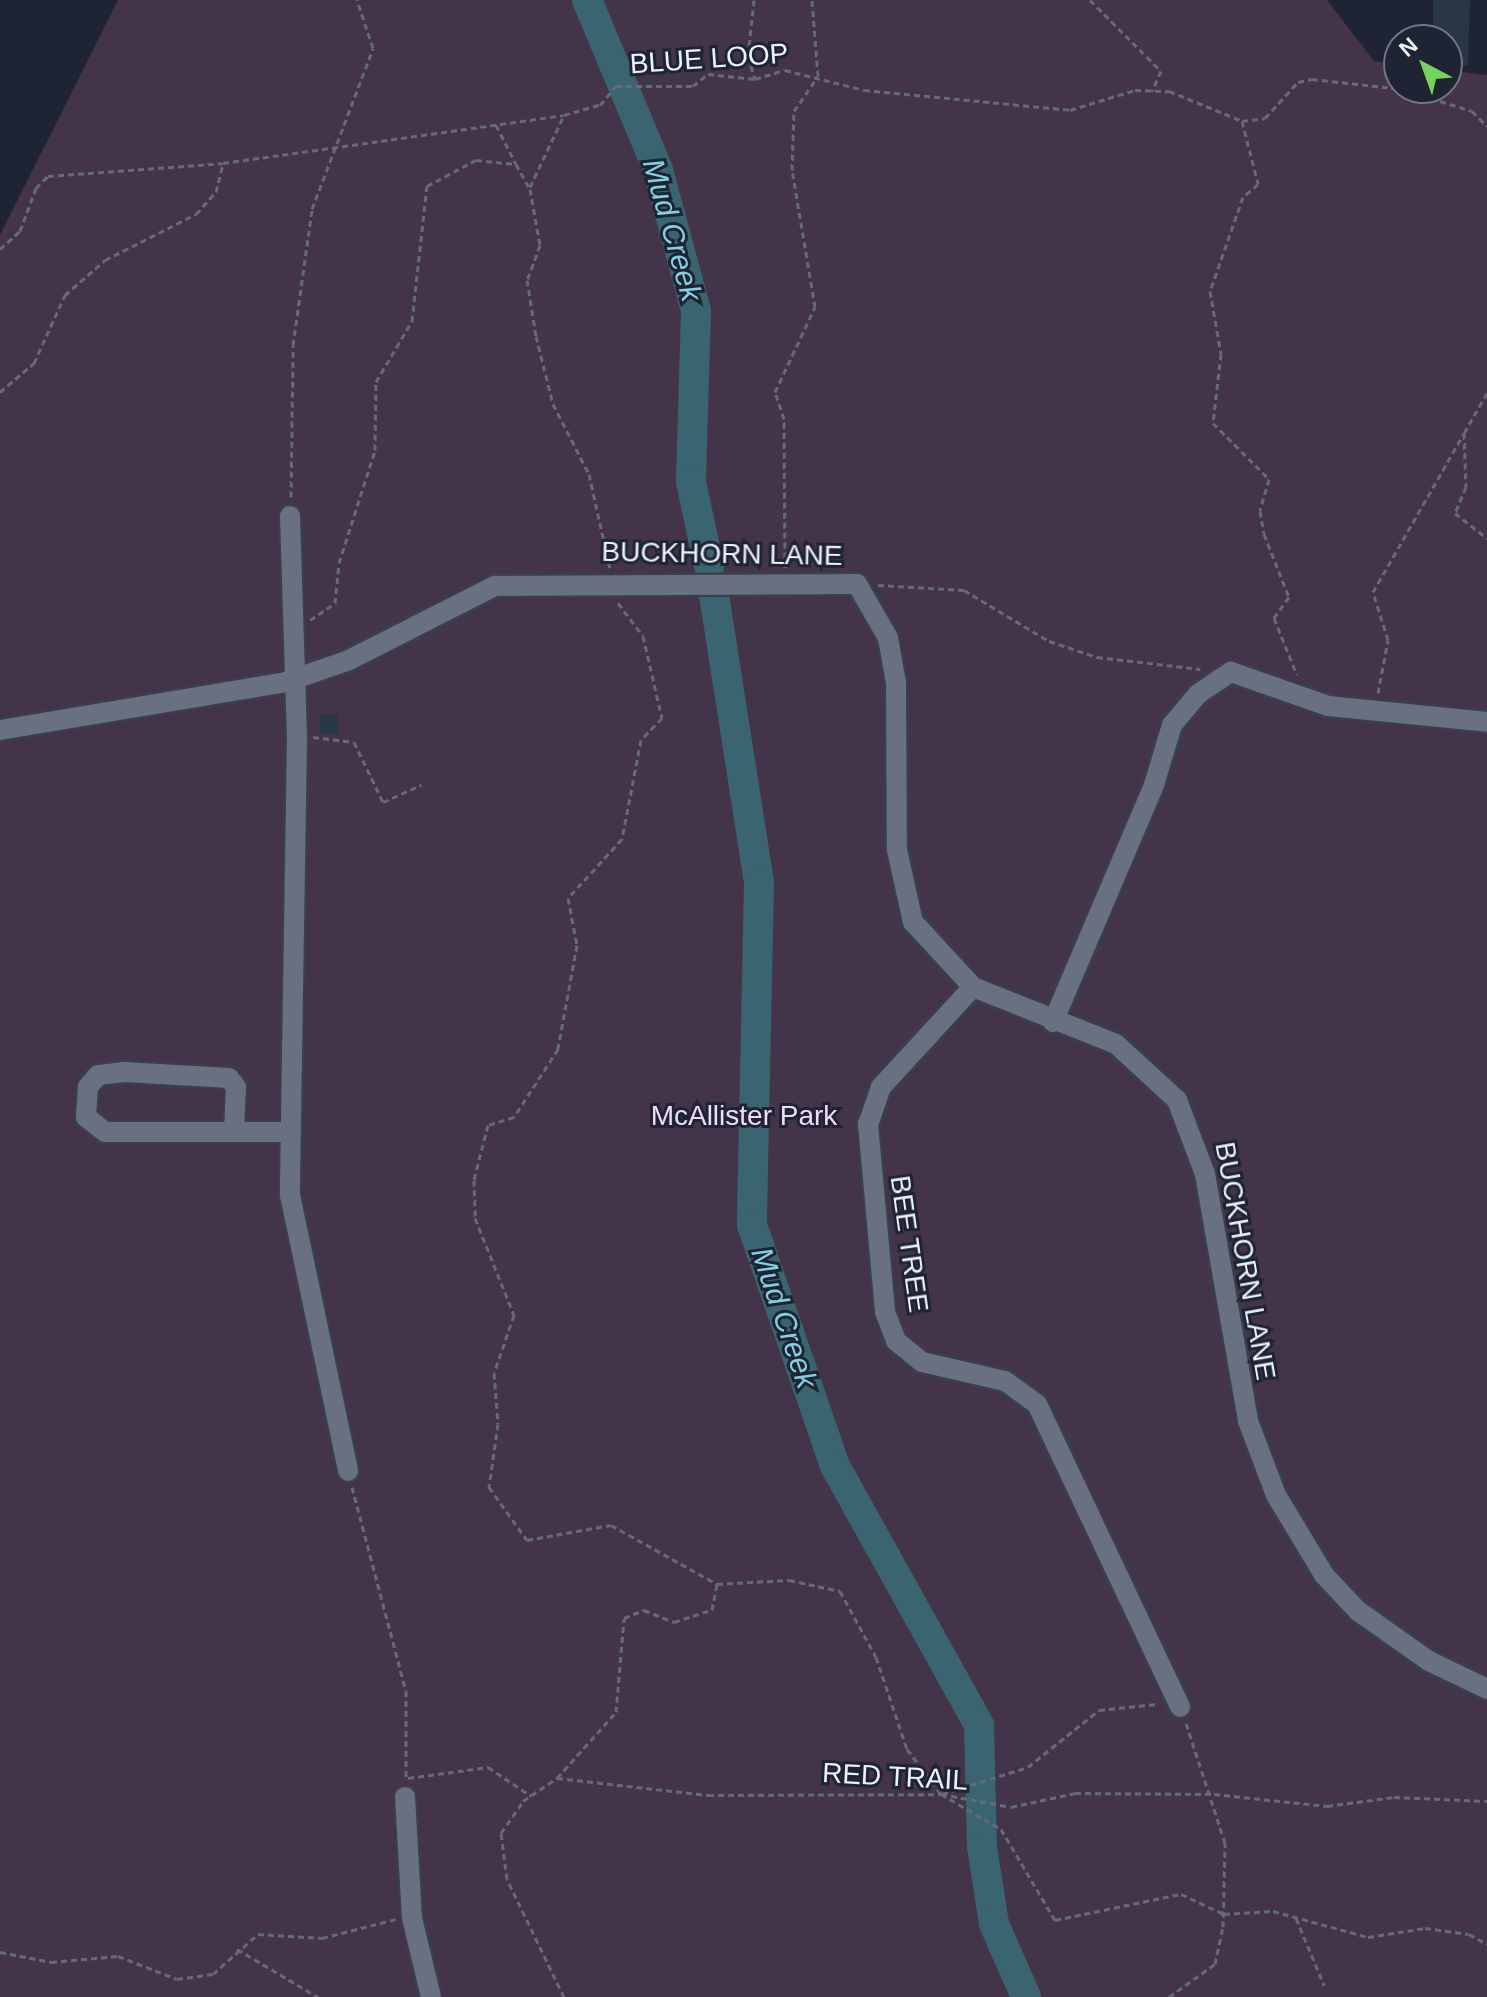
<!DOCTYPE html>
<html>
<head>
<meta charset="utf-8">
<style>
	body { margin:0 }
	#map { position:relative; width:1487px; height:1997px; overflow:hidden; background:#1e2433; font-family:Arial,sans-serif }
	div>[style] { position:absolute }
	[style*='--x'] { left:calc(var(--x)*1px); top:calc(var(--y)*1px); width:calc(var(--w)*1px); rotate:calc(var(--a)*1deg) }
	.green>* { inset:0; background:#44344a }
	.river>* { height:30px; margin:-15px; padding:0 15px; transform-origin:15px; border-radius:15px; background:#3a646f }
	.building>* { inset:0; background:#283743; transform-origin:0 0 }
	.path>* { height:3px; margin-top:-1.5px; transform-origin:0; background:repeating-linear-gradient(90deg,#646a77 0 6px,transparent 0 10px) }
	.roads { filter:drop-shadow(2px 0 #3a3f4c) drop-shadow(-2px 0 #3a3f4c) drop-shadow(0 2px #3a3f4c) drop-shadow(0 -2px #3a3f4c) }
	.minor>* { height:20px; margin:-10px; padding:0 10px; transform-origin:10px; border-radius:10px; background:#687081 }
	span { translate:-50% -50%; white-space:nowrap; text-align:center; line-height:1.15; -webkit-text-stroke:6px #1e2433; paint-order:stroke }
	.street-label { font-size:28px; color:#ecf1fb }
	.park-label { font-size:28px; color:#f2dbfa }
	.water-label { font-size:30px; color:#84d0e3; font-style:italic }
	.north { position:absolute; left:1383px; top:24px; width:80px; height:80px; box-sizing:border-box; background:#1e2433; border:2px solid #707683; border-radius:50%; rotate:319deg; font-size:22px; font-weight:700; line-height:32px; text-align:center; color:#ecf1fb }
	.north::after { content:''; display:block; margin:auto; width:28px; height:36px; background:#76d25a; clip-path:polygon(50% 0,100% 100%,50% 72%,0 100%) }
</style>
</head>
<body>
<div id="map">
	<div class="green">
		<div style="clip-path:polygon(118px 0,1327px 0,1374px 61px,1399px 64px,1399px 88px,1447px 88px,1447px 70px,1487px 75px,1487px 1997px,0 1997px,0 235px)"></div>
	</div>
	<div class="river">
		<div style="--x:587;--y:0;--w:184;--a:67.3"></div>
		<div style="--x:658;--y:170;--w:146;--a:74.9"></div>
		<div style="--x:696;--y:311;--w:171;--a:91.7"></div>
		<div style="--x:691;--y:482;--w:86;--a:77.9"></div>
		<div style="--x:714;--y:595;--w:291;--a:81.1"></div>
		<div style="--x:759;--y:883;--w:342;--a:91.2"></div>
		<div style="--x:752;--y:1225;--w:255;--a:71"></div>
		<div style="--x:835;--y:1466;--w:296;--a:60.9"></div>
		<div style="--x:979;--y:1725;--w:122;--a:88.6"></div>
		<div style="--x:982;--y:1847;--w:78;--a:81.1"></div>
		<div style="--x:994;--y:1924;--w:80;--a:66.3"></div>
	</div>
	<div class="building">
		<div style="clip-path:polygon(1433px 0,1470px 0,1468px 65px,1447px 65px,1447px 35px,1433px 36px)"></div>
		<div style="left:320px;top:714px;width:18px;height:20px"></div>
	</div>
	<div class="path">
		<div style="--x:754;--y:0;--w:56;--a:96.1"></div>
		<div style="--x:748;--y:56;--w:24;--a:73"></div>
		<div style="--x:1090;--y:0;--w:100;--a:45"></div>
		<div style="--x:1161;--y:71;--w:22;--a:114"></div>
		<div style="--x:1242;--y:121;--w:65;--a:75.7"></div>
		<div style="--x:1258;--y:184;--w:20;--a:139"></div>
		<div style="--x:1243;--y:197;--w:100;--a:109.3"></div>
		<div style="--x:1210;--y:291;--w:64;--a:80.1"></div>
		<div style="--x:1221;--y:354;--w:69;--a:96.6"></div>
		<div style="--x:1213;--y:423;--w:79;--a:45"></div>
		<div style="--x:1269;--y:479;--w:33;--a:106"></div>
		<div style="--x:1260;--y:511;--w:23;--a:80"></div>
		<div style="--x:1264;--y:534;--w:68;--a:68.4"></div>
		<div style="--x:1289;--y:597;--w:26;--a:126"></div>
		<div style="--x:1274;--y:618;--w:61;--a:68"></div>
		<div style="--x:496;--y:125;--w:44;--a:62.9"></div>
		<div style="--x:530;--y:187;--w:80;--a:-64.7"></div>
		<div style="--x:0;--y:249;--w:27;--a:-42"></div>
		<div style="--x:20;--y:231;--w:46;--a:-69.6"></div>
		<div style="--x:36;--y:188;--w:17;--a:-45"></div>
		<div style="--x:48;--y:176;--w:175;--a:-4.2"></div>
		<div style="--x:223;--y:163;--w:344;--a:-8"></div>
		<div style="--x:564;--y:115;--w:37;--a:-16"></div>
		<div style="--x:600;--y:105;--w:25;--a:-50"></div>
		<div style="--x:616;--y:86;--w:77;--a:0"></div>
		<div style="--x:693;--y:86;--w:19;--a:-39"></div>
		<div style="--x:708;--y:74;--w:47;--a:6.1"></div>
		<div style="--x:755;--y:79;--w:31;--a:-17"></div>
		<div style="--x:785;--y:70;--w:81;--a:14.2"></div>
		<div style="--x:864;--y:90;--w:207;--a:5.5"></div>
		<div style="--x:1070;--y:110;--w:68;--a:-17.1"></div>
		<div style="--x:1135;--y:90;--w:34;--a:2"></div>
		<div style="--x:1169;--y:91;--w:79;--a:22.3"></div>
		<div style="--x:1242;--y:121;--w:23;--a:-7"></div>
		<div style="--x:1265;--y:118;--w:49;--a:-47.5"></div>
		<div style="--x:1298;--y:82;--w:14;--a:-12"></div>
		<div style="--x:1312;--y:79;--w:91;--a:6.3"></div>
		<div style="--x:1402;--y:89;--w:73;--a:17.4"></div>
		<div style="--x:1472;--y:111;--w:21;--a:45"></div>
		<div style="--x:0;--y:392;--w:45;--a:-40.5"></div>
		<div style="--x:34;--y:363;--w:75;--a:-65.5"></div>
		<div style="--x:65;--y:295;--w:53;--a:-41.2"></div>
		<div style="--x:105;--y:260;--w:102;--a:-26.8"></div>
		<div style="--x:196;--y:214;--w:30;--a:-48"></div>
		<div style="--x:216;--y:192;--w:30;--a:-76"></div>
		<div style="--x:1487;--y:393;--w:46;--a:119.9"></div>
		<div style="--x:1464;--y:433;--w:54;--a:87.9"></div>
		<div style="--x:1466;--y:487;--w:28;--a:113"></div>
		<div style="--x:1455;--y:513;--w:41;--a:38"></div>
		<div style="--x:291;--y:497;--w:152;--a:-89.2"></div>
		<div style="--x:293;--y:345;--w:137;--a:-82"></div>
		<div style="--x:312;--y:209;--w:172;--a:-69.2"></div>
		<div style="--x:373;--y:48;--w:51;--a:-108.4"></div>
		<div style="--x:785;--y:568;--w:149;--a:-90.4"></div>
		<div style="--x:784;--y:419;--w:28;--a:-108"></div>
		<div style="--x:775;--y:392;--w:94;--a:-64.8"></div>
		<div style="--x:815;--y:307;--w:139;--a:-99.5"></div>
		<div style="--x:792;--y:170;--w:59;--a:-88.1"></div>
		<div style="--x:794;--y:111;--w:42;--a:-55.6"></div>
		<div style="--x:818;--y:76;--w:76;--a:-94.5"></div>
		<div style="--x:878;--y:585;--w:86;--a:3.3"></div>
		<div style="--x:964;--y:590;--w:99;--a:31"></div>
		<div style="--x:1049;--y:641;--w:51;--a:18.4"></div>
		<div style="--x:1097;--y:657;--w:104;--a:6.6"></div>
		<div style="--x:618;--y:603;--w:41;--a:52.9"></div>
		<div style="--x:643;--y:636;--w:84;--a:77"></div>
		<div style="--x:662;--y:718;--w:30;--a:134"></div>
		<div style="--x:641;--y:740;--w:101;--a:100.9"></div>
		<div style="--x:622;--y:839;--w:80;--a:132.5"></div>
		<div style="--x:568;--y:898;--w:48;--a:79.2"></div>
		<div style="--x:577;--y:945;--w:106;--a:100.4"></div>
		<div style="--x:558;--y:1049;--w:81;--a:122.9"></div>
		<div style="--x:514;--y:1117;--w:27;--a:163"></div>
		<div style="--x:488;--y:1125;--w:57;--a:104.3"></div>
		<div style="--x:474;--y:1180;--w:38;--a:88"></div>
		<div style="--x:475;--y:1218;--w:105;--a:68.1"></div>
		<div style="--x:514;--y:1315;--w:61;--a:109"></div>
		<div style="--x:494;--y:1373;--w:51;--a:85.5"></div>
		<div style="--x:498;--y:1424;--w:64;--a:98.1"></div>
		<div style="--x:489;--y:1487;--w:65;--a:54.4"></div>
		<div style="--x:527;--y:1540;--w:85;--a:-10.1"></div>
		<div style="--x:611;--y:1525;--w:121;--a:29.1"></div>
		<div style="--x:310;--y:620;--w:30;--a:-34"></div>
		<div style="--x:335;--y:603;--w:40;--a:-84.3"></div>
		<div style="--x:339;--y:563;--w:119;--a:-72.3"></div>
		<div style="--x:375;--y:450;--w:68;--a:-89.2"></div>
		<div style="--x:376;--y:382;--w:71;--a:-59.5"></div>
		<div style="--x:412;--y:321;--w:136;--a:-83.7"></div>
		<div style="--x:427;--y:186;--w:55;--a:-28"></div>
		<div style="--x:476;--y:160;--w:40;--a:5.7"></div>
		<div style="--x:516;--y:164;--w:29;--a:61"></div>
		<div style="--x:530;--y:189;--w:57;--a:79.9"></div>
		<div style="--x:540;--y:245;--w:37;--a:110"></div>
		<div style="--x:527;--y:280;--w:57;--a:80.9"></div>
		<div style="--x:536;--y:336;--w:70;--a:76"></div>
		<div style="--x:553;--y:404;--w:79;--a:62.8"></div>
		<div style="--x:589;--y:474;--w:97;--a:77.5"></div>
		<div style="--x:1378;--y:693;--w:54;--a:-79.3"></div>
		<div style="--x:1388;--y:640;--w:50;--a:-107.4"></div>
		<div style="--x:1373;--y:592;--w:183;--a:-60.2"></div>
		<div style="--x:313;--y:737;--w:41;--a:7"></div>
		<div style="--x:354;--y:742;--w:67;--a:64.2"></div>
		<div style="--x:383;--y:802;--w:42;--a:-24.1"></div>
		<div style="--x:352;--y:1487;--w:211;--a:75.2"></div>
		<div style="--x:406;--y:1691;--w:89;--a:90"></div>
		<div style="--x:408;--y:1778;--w:81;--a:-7.8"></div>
		<div style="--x:488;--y:1767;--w:52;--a:34"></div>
		<div style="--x:557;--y:1778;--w:89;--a:-48.2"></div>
		<div style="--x:616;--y:1712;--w:94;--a:-85.1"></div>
		<div style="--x:624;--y:1618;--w:22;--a:-22"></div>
		<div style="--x:644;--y:1610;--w:32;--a:22"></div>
		<div style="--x:674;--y:1622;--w:40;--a:-18"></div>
		<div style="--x:712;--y:1610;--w:26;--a:-79"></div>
		<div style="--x:717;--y:1584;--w:72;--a:-3.2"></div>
		<div style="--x:789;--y:1580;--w:52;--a:12.2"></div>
		<div style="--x:840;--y:1591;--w:75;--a:61.4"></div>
		<div style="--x:876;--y:1657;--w:97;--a:71.4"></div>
		<div style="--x:907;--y:1749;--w:56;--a:52.9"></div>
		<div style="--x:941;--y:1794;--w:69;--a:30.3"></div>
		<div style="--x:1001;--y:1829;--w:106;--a:59.3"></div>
		<div style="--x:1055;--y:1920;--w:129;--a:-11.7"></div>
		<div style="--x:1181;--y:1894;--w:47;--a:24.9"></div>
		<div style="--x:1224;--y:1914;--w:49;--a:-3.5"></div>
		<div style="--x:1273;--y:1911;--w:98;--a:15.3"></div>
		<div style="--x:1368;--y:1937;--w:58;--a:-9"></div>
		<div style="--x:1425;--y:1928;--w:44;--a:7.8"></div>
		<div style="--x:1469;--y:1934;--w:21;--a:29"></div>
		<div style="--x:942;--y:1794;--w:90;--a:-17.4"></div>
		<div style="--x:1028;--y:1767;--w:91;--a:-38.8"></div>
		<div style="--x:1099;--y:1710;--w:58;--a:-5.9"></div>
		<div style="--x:1296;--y:1918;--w:73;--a:67.3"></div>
		<div style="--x:237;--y:1949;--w:94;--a:30.7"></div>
		<div style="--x:0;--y:1952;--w:52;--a:11.1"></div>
		<div style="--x:51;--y:1962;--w:67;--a:-5.1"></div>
		<div style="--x:118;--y:1956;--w:63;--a:21.3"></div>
		<div style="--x:177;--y:1979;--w:36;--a:-8"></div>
		<div style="--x:213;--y:1974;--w:60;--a:-41.6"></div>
		<div style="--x:258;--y:1934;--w:64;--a:3.6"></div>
		<div style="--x:322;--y:1938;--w:76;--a:-14.4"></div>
		<div style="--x:564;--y:1997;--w:131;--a:-115.8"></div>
		<div style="--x:507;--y:1879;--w:46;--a:-97.4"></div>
		<div style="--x:501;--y:1833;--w:39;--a:-55"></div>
		<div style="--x:523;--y:1801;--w:41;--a:-34.1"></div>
		<div style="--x:557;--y:1778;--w:152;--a:6.4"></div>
		<div style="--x:708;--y:1795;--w:233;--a:-0.2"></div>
		<div style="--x:941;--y:1794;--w:71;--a:10.5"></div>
		<div style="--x:1011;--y:1807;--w:66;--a:-12.3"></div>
		<div style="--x:1075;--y:1793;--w:139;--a:0.4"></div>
		<div style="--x:1214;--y:1794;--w:114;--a:6.1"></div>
		<div style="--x:1327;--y:1806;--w:68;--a:-7.7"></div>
		<div style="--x:1394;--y:1797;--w:93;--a:2.5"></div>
		<div style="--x:1169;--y:1997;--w:57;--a:-35.7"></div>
		<div style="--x:1215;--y:1964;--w:38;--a:-78"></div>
		<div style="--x:1223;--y:1927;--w:84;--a:-88.6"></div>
		<div style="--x:1225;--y:1843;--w:126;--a:-108"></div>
	</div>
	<div class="roads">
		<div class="minor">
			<div style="--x:290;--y:516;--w:222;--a:88.2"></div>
			<div style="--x:297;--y:738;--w:457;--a:90.9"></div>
			<div style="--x:290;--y:1195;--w:282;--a:78.1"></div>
			<div style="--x:0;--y:730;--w:290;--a:-9.5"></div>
			<div style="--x:286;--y:682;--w:67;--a:-19.2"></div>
			<div style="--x:349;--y:660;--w:164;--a:-26.9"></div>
			<div style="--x:495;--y:586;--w:362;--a:-0.3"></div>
			<div style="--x:857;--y:584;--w:62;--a:60.1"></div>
			<div style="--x:888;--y:638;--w:46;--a:79.9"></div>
			<div style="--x:896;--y:683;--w:167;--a:89.7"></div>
			<div style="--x:897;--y:850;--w:74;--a:77.5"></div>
			<div style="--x:913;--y:922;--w:88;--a:47.3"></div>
			<div style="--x:973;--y:987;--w:154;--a:21.7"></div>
			<div style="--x:1116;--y:1044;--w:83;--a:42.6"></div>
			<div style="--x:1177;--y:1100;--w:79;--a:69.3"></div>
			<div style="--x:1205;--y:1174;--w:251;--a:80.1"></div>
			<div style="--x:1248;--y:1421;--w:79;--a:69.3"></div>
			<div style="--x:1276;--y:1495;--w:93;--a:59"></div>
			<div style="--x:1324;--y:1575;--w:50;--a:46.6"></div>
			<div style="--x:1358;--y:1611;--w:87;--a:35.2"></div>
			<div style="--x:1429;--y:1661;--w:64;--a:25.8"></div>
			<div style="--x:973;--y:987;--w:136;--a:132.6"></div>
			<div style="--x:881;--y:1087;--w:39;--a:109"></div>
			<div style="--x:868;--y:1124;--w:189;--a:84.8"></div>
			<div style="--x:885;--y:1312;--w:31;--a:69"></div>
			<div style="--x:896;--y:1341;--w:33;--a:39"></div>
			<div style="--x:922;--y:1362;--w:85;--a:12.9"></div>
			<div style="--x:1005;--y:1381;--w:39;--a:36"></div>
			<div style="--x:1037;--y:1404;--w:335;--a:64.7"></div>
			<div style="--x:1053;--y:1022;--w:258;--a:-66.9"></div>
			<div style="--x:1154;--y:785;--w:63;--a:-73.3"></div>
			<div style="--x:1172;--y:725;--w:40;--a:-50"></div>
			<div style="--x:1198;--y:694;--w:40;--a:-34"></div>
			<div style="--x:1231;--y:672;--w:103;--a:19.3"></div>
			<div style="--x:1328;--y:706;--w:160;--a:5.7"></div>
			<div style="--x:234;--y:1131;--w:44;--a:-87.4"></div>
			<div style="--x:236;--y:1087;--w:11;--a:-128"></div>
			<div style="--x:229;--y:1078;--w:105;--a:-176.7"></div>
			<div style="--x:124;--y:1072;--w:26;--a:173"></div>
			<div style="--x:98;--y:1075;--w:16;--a:130"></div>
			<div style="--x:88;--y:1087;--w:30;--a:94"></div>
			<div style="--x:86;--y:1117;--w:24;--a:38"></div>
			<div style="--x:105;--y:1132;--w:184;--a:0"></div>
			<div style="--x:405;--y:1797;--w:121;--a:86.7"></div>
			<div style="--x:412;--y:1918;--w:81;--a:76.5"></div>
		</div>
	</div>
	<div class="street-label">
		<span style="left:709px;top:59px;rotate:-4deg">BLUE LOOP</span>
		<span style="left:722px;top:554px;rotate:1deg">BUCKHORN LANE</span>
		<span style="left:909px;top:1244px;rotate:82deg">BEE TREE</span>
		<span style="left:1245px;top:1261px;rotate:80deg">BUCKHORN LANE</span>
		<span style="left:895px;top:1777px;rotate:3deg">RED TRAIL</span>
	</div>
	<div class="park-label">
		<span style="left:744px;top:1116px">McAllister Park</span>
	</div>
	<div class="water-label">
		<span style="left:672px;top:230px;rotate:74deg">Mud Creek</span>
		<span style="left:784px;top:1318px;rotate:71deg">Mud Creek</span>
	</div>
	<div class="north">N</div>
</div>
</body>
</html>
